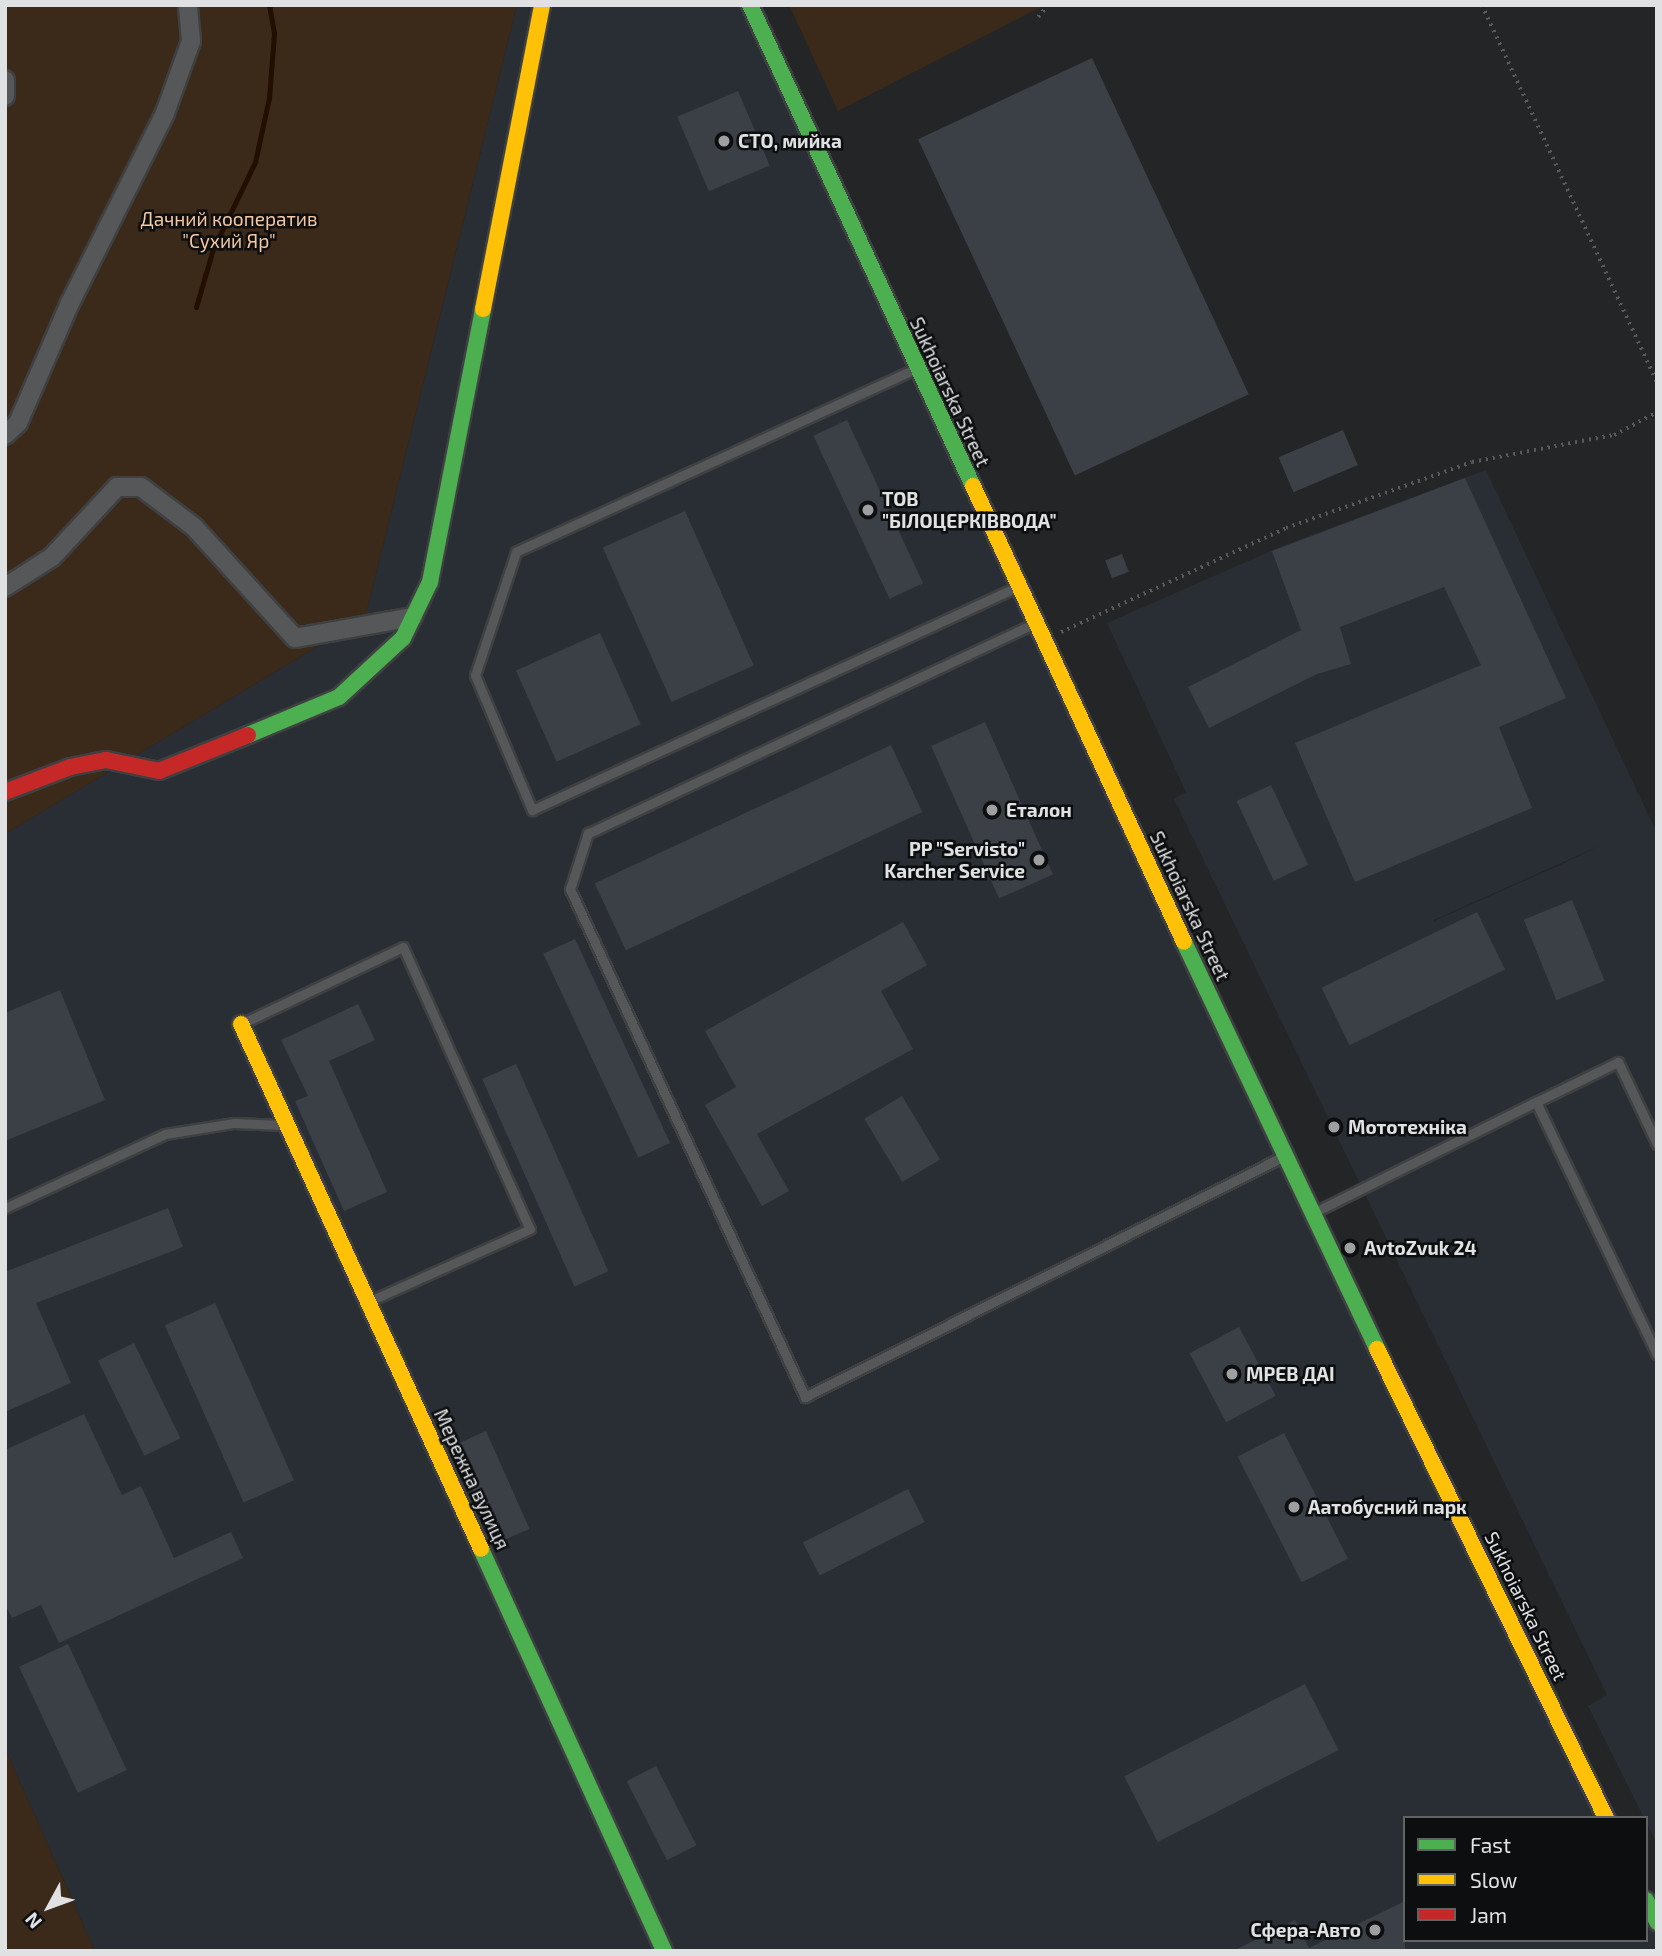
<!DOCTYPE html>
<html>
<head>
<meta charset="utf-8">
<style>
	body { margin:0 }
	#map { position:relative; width:1662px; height:1956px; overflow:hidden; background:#242526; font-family:"Exo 2",sans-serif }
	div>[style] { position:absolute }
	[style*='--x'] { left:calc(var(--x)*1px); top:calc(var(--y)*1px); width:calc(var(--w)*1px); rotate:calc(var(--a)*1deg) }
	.built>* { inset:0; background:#282e34 }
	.green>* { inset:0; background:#3b2919 }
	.stream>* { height:5px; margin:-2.5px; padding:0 2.5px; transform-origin:2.5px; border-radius:2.5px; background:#220e03 }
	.building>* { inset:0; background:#3b4047; transform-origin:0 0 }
	.path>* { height:3.5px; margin-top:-1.75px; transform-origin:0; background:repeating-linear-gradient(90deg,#595a5b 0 2px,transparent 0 7px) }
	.roads { filter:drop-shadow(2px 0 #3f4041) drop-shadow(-2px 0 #3f4041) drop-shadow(0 2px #3f4041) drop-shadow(0 -2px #3f4041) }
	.lane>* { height:9px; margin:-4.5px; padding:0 4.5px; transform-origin:4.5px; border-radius:4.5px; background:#565758 }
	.street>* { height:18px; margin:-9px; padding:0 9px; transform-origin:9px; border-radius:9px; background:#565758 }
	.fast>* { height:16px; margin:-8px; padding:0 8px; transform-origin:8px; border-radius:8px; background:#4caf50 }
	.slow>* { height:16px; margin:-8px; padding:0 8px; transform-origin:8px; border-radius:8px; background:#ffc107 }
	.jam>* { height:16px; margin:-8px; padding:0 8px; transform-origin:8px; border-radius:8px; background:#c62828 }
	.dots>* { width:19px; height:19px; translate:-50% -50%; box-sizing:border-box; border:4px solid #0d0e0f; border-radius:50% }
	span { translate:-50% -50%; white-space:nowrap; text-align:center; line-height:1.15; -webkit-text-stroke:5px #0d0e0f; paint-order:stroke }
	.poi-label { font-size:19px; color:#dfe1e2; font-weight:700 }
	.left { translate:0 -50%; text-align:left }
	.right { translate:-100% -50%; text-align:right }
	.park-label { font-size:19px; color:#f7c89f }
	.street-label { font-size:19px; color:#dfe1e2 }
	.frame { position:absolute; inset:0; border:7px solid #dfe1e2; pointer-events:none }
	.legend { position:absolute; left:1403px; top:1816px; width:245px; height:126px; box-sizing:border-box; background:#0d0e0f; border:2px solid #616263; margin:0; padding:9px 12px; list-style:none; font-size:21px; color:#dfe1e2 }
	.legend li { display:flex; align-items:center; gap:14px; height:35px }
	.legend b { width:35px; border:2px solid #616263 }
	.north { position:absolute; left:14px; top:1872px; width:70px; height:70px; -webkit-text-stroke:5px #0d0e0f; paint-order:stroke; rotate:229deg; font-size:19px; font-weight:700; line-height:28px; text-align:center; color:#dfe1e2 }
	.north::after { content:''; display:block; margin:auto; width:24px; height:32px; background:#dfe1e2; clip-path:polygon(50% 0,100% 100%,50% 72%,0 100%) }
</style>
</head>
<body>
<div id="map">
	<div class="built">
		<div style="clip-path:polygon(517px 5px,750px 5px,1605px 1818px,1405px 1818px,1405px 1940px,1646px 1940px,1646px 1905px,1657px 1927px,1657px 1951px,95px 1951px,5px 1748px,5px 834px,365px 618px)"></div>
		<div style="clip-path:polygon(evenodd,1486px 470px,1657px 833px,1657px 1844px,1588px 1706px,1607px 1695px,1174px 799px,1186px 792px,1107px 623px,1282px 546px,1486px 470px,1599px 846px,1560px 865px,1434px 921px,1434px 920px,1599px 846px)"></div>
	</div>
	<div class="green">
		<div style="clip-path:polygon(5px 5px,517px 5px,365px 618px,5px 834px)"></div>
		<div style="clip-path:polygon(789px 5px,1045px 5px,838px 111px)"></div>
		<div style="clip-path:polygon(5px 1748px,95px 1951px,5px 1951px)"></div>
	</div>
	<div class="stream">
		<div style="--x:196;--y:307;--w:60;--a:-73.7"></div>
		<div style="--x:213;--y:249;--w:97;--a:-64.2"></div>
		<div style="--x:255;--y:162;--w:66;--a:-77.7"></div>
		<div style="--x:269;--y:98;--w:65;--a:-85.6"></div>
		<div style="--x:274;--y:33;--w:28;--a:-100"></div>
	</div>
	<div class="building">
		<div style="left:1092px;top:58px;width:371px;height:192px;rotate:65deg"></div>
		<div style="left:738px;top:91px;width:81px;height:66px;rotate:67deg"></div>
		<div style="left:847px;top:420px;width:180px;height:37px;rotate:65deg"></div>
		<div style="left:1343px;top:430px;width:38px;height:70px;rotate:67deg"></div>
		<div style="clip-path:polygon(1465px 478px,1566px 698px,1499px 727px,1532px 808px,1355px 882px,1295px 743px,1481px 665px,1444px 587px,1340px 627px,1351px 664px,1317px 674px,1209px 728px,1188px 687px,1301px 630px,1272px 551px)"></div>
		<div style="left:685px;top:511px;width:169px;height:90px;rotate:66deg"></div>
		<div style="left:1122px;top:554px;width:19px;height:18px;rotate:69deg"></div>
		<div style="left:600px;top:633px;width:100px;height:92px;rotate:66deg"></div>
		<div style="left:985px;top:722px;width:167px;height:59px;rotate:66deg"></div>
		<div style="left:891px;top:745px;width:74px;height:327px;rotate:65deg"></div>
		<div style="left:1271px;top:785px;width:88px;height:38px;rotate:65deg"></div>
		<div style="left:1572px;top:900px;width:87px;height:52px;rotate:68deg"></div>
		<div style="left:1477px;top:912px;width:64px;height:173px;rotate:64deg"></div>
		<div style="clip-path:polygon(903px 922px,927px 965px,881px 991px,913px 1049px,757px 1134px,789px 1191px,762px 1206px,705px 1105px,736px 1087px,705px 1031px)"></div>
		<div style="left:575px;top:939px;width:225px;height:35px;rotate:65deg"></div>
		<div style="clip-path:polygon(60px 990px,105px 1100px,5px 1141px,5px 1013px)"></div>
		<div style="clip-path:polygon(358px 1004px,375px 1040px,329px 1061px,387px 1192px,344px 1211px,295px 1101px,308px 1096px,281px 1040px)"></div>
		<div style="left:516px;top:1064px;width:227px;height:37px;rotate:66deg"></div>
		<div style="left:902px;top:1096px;width:74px;height:44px;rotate:59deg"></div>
		<div style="clip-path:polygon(168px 1208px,183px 1247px,36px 1303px,71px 1383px,5px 1412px,5px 1272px)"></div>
		<div style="left:215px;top:1303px;width:194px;height:55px;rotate:66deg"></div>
		<div style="left:1239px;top:1327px;width:78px;height:56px;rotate:62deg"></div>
		<div style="left:134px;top:1343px;width:106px;height:40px;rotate:64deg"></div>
		<div style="clip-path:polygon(84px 1414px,122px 1495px,141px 1486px,174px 1558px,231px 1532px,243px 1558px,59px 1643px,41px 1605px,12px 1618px,5px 1604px,5px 1450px)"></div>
		<div style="left:486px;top:1431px;width:107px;height:36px;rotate:66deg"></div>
		<div style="left:1284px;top:1433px;width:141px;height:52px;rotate:63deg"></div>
		<div style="left:908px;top:1489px;width:37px;height:118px;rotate:63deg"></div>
		<div style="left:68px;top:1644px;width:139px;height:54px;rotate:65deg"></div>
		<div style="left:1305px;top:1684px;width:74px;height:203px;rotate:63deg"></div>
		<div style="left:656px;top:1766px;width:89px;height:33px;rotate:63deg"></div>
		<div style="clip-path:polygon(1405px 1901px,1405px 1951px,1233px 1951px,1295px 1920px,1309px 1948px)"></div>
	</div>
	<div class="path">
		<div style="--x:1482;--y:5;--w:416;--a:65.1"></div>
		<div style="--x:1654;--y:5;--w:7;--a:63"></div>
		<div style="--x:1038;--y:17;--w:16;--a:-50"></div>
		<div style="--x:1061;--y:632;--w:248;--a:-24.8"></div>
		<div style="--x:1286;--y:528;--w:197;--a:-19.5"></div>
		<div style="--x:1472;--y:462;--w:145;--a:-10.8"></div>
		<div style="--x:1614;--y:435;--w:49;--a:-28.1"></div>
	</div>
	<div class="roads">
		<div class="lane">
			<div style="--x:915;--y:369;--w:439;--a:155.4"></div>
			<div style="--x:516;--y:552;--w:130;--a:108.4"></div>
			<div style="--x:475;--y:675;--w:147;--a:67.1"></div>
			<div style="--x:532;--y:810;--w:534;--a:-24.69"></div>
			<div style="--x:1033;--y:624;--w:492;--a:154.8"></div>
			<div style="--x:588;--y:833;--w:59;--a:107.8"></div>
			<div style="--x:570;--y:889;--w:560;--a:65.17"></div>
			<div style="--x:805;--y:1397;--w:534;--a:-26.71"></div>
			<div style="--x:241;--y:1024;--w:179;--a:-25.4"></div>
			<div style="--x:403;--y:947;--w:309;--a:65.8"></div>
			<div style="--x:530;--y:1229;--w:175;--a:155.8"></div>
			<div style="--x:1657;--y:1144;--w:91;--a:-115.4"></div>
			<div style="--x:1618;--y:1062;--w:91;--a:154"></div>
			<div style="--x:1536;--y:1102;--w:280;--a:64.4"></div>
			<div style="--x:5;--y:1208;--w:176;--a:-24.8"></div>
			<div style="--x:165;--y:1134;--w:70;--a:-9.1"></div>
			<div style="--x:234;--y:1123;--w:49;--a:2.3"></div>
			<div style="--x:1313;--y:1213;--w:249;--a:-26.5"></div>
		</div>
		<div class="street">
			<div style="--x:5;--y:80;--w:16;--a:90"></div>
			<div style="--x:5;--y:435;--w:18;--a:-43"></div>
			<div style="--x:18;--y:423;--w:131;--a:-66.6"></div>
			<div style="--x:70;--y:303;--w:212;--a:-63.4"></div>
			<div style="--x:165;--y:113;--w:77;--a:-70.1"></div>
			<div style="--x:191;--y:41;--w:36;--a:-95"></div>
			<div style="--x:5;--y:587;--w:56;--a:-32.6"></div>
			<div style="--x:52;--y:557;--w:96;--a:-47.1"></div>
			<div style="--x:117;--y:487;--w:24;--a:0"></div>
			<div style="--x:141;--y:487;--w:66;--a:37"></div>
			<div style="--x:194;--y:527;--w:150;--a:47.7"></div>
			<div style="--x:295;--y:638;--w:120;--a:-10.1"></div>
		</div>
		<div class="fast">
			<div style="--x:750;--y:5;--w:530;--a:65.13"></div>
			<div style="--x:248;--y:735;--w:99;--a:-22.7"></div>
			<div style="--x:339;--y:697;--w:87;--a:-42.7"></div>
			<div style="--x:403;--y:638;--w:62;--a:-64.3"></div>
			<div style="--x:430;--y:582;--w:278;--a:-79"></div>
			<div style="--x:1184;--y:942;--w:450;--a:64.6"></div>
			<div style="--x:481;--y:1549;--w:442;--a:65.5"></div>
			<div style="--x:1646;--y:1900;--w:25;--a:63"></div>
		</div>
		<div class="slow">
			<div style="--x:483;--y:309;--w:310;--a:-79"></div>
			<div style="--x:973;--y:486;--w:502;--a:65.17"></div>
			<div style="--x:241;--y:1024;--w:577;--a:65.43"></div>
			<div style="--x:1377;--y:1349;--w:522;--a:63.97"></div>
		</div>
		<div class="jam">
			<div style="--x:5;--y:792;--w:70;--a:-21"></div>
			<div style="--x:70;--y:767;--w:37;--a:-11"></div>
			<div style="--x:106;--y:760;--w:54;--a:11.7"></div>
			<div style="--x:159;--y:771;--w:96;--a:-22"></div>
		</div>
	</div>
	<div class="dots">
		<div style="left:724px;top:141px;background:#9e9fa0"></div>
		<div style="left:868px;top:510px;background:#9e9fa0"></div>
		<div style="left:992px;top:810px;background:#9e9fa0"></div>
		<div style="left:1039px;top:860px;background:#9e9fa0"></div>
		<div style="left:1334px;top:1127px;background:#9e9fa0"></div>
		<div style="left:1350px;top:1248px;background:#9e9fa0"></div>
		<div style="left:1232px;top:1374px;background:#9e9fa0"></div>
		<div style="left:1294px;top:1507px;background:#9e9fa0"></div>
		<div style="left:1375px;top:1930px;background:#9e9fa0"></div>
	</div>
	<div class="poi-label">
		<span class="left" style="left:738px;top:141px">СТО, мийка</span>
		<span class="left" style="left:882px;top:510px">ТОВ<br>"БІЛОЦЕРКІВВОДА"</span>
		<span class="left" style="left:1006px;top:810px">Еталон</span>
		<span class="right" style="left:1025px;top:860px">PP "Servisto"<br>Karcher Service</span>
		<span class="left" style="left:1348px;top:1127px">Мототехніка</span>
		<span class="left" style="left:1364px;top:1248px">AvtoZvuk 24</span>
		<span class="left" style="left:1246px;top:1374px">МРЕВ ДАІ</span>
		<span class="left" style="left:1308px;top:1507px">Аатобусний парк</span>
		<span class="right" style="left:1361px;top:1930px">Сфера-Авто</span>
	</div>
	<div class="park-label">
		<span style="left:229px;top:230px">Дачний кооператив<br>"Сухий Яр"</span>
	</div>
	<div class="street-label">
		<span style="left:950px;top:392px;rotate:65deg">Sukhoiarska Street</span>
		<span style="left:1190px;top:906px;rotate:65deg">Sukhoiarska Street</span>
		<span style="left:472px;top:1479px;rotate:65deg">Мережна вулиця</span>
		<span style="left:1526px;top:1606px;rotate:64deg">Sukhoiarska Street</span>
	</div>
	<div class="frame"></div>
	<ul class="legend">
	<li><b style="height:9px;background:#4caf50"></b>Fast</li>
	<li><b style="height:9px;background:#ffc107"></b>Slow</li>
	<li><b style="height:9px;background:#c62828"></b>Jam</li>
	</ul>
	<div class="north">N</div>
</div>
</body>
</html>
